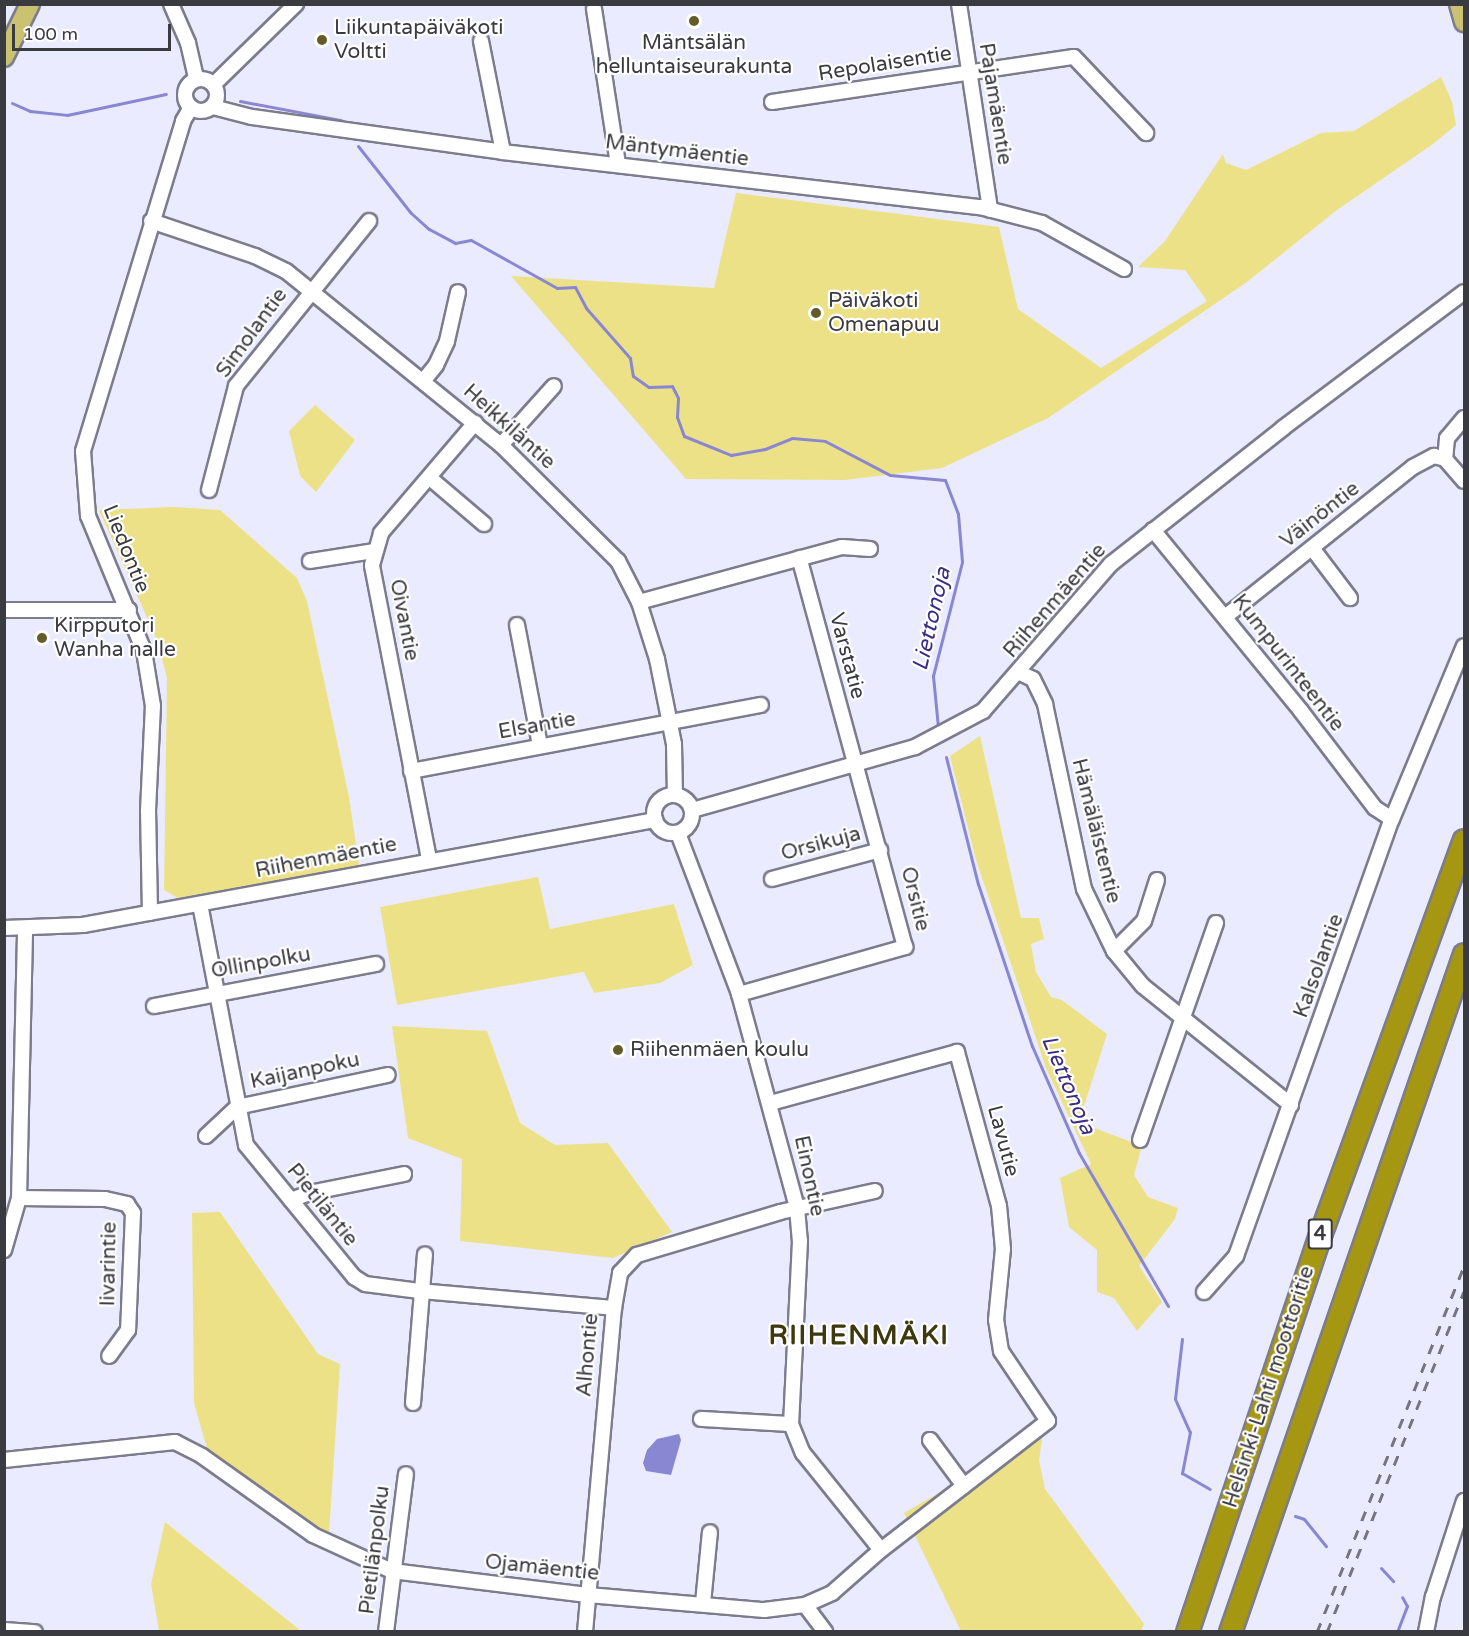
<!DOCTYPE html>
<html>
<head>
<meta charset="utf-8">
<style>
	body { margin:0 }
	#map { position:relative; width:1469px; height:1636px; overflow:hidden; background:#eaebfe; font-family:"Varela Round",sans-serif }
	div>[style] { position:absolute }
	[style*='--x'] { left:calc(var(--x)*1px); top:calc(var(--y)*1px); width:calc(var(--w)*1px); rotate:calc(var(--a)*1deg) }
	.green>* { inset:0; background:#ede188 }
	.water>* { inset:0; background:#8986d2 }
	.stream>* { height:3px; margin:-1.5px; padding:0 1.5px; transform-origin:1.5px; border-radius:1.5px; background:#8986d2 }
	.roads { filter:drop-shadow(2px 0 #7c7c8d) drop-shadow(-2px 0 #7c7c8d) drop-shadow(0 2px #7c7c8d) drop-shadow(0 -2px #7c7c8d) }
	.minor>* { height:14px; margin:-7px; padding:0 7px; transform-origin:7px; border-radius:7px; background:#fff }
	.minor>.ring { margin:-7px; padding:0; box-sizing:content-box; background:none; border:14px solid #fff; border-radius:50% }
	.major>* { height:18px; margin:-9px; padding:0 9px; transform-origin:9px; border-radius:9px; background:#cac171 }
	.highway>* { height:21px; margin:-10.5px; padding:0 10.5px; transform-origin:10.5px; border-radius:10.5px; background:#a69712 }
	.rail>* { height:3px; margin-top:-1.5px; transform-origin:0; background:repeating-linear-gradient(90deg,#757580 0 10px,transparent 0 20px) }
	.dots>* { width:16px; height:16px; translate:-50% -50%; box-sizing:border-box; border:3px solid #fff; border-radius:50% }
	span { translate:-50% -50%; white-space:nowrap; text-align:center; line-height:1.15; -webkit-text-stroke:4.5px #fff; paint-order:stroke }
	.shield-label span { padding:2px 4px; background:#fff; border:2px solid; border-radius:4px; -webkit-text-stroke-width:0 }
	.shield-label { font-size:20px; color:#3a3a41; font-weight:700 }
	.poi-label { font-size:21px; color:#3a3a41 }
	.left { translate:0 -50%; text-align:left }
	.street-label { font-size:21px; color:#3a3a41 }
	.water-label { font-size:22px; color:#3c2c86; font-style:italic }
	.district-label { font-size:27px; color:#3d380e; font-weight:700; letter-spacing:1.5px }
	.frame { position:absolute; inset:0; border:6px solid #3a3a41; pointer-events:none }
	.scale { position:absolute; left:12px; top:24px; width:159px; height:27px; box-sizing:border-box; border:3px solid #3a3a41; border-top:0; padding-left:8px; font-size:18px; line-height:21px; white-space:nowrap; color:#3a3a41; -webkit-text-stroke:4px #fff; paint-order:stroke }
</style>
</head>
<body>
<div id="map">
	<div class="green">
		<div style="clip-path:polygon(1441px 77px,1452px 102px,1456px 125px,1433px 144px,1337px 210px,1247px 282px,1048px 418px,942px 468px,845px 480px,686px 479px,511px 276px,714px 288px,736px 193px,999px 227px,1018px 309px,1101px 368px,1207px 301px,1185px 270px,1138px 267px,1165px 241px,1223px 154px,1226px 163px,1246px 170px,1321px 133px,1354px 131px)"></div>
		<div style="clip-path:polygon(315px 405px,355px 440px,316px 492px,300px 476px,289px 431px)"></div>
		<div style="clip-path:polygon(173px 507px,220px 510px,297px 578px,307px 601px,349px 797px,359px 865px,178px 898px,164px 890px,167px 678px,157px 640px,99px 510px)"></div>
		<div style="clip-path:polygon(980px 736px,1021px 918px,1039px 918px,1044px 939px,1031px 944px,1036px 972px,1051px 997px,1062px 1000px,1107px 1034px,1083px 1109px,1089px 1126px,1142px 1146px,1134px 1175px,1148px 1197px,1178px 1208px,1175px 1219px,1139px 1266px,1162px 1302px,1137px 1331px,1114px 1298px,1097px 1292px,1097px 1250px,1069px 1227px,1060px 1178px,1091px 1164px,1046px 1068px,976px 860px,950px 756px)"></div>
		<div style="clip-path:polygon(538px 877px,550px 929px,674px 904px,693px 965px,660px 983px,594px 993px,584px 972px,397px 1005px,380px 907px)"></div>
		<div style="clip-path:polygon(392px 1026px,487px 1031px,520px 1123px,555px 1145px,608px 1143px,672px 1232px,613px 1258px,460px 1241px,462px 1159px,408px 1138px)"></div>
		<div style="clip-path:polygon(220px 1212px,318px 1354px,340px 1364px,329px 1534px,208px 1452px,194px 1403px,192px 1213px)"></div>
		<div style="clip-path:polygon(1043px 1433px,1039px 1460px,1045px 1489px,1144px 1624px,1141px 1631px,961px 1631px,904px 1513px)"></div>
		<div style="clip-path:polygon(165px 1522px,301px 1631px,159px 1631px,151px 1584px)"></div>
	</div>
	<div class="water">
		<div style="clip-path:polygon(679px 1434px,681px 1440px,671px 1475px,646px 1471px,643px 1463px,647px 1450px,657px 1439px)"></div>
	</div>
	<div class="stream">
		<div style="--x:240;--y:101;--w:103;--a:10.7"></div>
		<div style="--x:12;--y:103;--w:20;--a:24"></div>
		<div style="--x:30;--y:111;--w:37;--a:6"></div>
		<div style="--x:67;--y:115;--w:101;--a:-12"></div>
		<div style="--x:358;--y:146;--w:85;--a:51.7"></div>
		<div style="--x:411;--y:213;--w:24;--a:42"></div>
		<div style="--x:429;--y:229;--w:30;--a:28"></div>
		<div style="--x:455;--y:243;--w:16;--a:-11"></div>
		<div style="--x:471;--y:240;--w:98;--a:29.2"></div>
		<div style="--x:557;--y:288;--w:18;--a:-3"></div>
		<div style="--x:575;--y:287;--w:24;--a:62"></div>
		<div style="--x:586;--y:308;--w:67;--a:48.7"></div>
		<div style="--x:630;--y:358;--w:18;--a:81"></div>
		<div style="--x:633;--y:376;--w:19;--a:35"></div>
		<div style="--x:649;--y:387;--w:23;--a:-2"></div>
		<div style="--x:672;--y:386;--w:13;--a:63"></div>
		<div style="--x:678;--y:398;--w:19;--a:93"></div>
		<div style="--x:677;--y:417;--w:20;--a:70"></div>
		<div style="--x:684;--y:436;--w:51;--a:22"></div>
		<div style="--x:731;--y:455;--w:35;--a:-10"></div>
		<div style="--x:765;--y:449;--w:29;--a:-22"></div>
		<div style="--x:792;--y:438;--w:33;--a:5"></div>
		<div style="--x:825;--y:441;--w:73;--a:27.6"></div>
		<div style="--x:890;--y:475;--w:55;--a:5.2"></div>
		<div style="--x:945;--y:480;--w:36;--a:69"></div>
		<div style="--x:958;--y:514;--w:48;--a:85.2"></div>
		<div style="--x:962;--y:562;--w:118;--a:104.3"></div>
		<div style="--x:933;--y:676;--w:51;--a:84.4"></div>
		<div style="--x:946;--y:757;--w:131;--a:75.9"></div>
		<div style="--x:978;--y:884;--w:171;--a:71.6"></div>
		<div style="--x:1032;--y:1046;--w:117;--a:66.3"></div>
		<div style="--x:1079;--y:1153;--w:177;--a:59.8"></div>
		<div style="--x:1182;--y:1339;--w:60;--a:96.7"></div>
		<div style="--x:1175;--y:1399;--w:36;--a:66"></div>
		<div style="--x:1190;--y:1432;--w:42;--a:101"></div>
		<div style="--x:1182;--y:1473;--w:32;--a:30"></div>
		<div style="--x:1295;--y:1516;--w:9;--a:18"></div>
		<div style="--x:1304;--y:1519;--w:35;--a:51"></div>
		<div style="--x:1381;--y:1568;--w:18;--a:47"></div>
		<div style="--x:1397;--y:1632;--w:28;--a:-69"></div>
		<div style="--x:1407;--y:1606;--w:10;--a:-119"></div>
	</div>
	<div class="roads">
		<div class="minor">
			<div style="--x:171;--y:4;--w:43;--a:66.4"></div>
			<div style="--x:188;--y:43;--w:37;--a:77"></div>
			<div style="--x:959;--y:4;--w:208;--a:81.4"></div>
			<div style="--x:594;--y:9;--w:157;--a:81.2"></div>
			<div style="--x:481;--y:41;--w:113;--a:78.8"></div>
			<div class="ring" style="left:185px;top:79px;width:18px;height:18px"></div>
			<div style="--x:214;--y:84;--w:115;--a:-44.3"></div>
			<div style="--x:772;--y:102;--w:305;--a:-8.5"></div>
			<div style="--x:1074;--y:57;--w:105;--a:46.5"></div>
			<div style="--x:213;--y:107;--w:40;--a:14.4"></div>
			<div style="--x:252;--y:117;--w:253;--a:7.9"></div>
			<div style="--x:503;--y:152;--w:480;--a:6.6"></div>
			<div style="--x:980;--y:207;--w:64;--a:14.5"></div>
			<div style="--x:1042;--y:223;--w:94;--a:29.3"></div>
			<div style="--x:151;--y:221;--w:110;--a:18.6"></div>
			<div style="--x:255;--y:256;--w:34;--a:26"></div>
			<div style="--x:286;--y:271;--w:277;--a:39"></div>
			<div style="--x:501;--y:445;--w:165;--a:44.8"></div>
			<div style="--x:618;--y:561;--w:46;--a:62.9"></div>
			<div style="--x:639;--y:602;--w:60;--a:72.5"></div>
			<div style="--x:657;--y:659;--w:87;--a:78.7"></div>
			<div style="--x:674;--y:744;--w:50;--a:88.9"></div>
			<div style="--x:424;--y:380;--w:19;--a:-51"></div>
			<div style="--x:436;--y:365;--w:26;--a:-65"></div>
			<div style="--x:447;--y:341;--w:50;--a:-77.3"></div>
			<div style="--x:1464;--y:418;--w:26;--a:130"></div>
			<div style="--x:1447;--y:438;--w:21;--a:95"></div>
			<div style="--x:1445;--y:459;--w:29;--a:49"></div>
			<div style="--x:501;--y:445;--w:79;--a:-48.1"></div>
			<div style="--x:430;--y:478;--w:71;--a:40.4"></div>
			<div style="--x:209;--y:490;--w:107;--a:-75.4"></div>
			<div style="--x:236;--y:386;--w:212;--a:-51.1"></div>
			<div style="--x:1153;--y:530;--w:234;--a:50.7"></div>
			<div style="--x:1301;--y:711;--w:122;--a:52.7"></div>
			<div style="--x:1375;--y:808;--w:20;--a:33"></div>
			<div style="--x:1312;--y:548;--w:63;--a:52.8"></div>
			<div style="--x:310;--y:561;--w:65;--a:-8.9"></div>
			<div style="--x:639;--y:602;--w:210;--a:-15.2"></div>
			<div style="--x:842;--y:547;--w:28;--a:4"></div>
			<div style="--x:4;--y:610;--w:125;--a:0"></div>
			<div style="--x:1225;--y:617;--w:241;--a:-38.6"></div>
			<div style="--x:1413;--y:467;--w:24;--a:-28"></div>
			<div style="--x:1434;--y:456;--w:11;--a:15"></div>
			<div style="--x:517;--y:625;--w:123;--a:79.2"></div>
			<div style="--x:1020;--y:673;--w:14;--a:25"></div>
			<div style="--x:1033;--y:679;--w:28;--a:64"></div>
			<div style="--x:1045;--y:704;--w:189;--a:78.1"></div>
			<div style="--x:1084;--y:889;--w:69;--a:64.2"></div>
			<div style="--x:1114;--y:951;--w:45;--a:50.4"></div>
			<div style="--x:1143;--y:986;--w:190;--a:38.8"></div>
			<div style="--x:411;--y:771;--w:356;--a:-10.7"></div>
			<div class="ring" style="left:654px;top:795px;width:24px;height:24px"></div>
			<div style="--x:692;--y:810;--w:232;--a:-15.8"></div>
			<div style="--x:915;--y:747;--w:77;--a:-27.9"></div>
			<div style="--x:983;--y:711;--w:195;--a:-49"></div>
			<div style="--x:1111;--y:564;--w:219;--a:-38.3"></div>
			<div style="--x:1283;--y:428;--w:226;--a:-36.9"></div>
			<div style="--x:678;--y:833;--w:172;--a:69.2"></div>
			<div style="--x:739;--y:994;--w:222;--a:74.8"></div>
			<div style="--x:797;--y:1208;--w:33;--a:85"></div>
			<div style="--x:800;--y:1241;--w:183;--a:92.8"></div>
			<div style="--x:791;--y:1424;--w:31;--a:68"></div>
			<div style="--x:803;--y:1453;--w:124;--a:51.2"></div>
			<div style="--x:429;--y:859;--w:299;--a:-101"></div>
			<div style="--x:372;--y:565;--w:33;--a:-74"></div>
			<div style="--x:381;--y:533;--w:145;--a:-49.5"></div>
			<div style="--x:772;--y:879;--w:112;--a:-15"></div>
			<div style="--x:200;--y:904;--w:245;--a:79.2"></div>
			<div style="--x:246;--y:1145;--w:171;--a:50.7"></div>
			<div style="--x:354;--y:1277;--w:13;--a:32"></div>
			<div style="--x:365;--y:1284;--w:55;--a:7.3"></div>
			<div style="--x:420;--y:1291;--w:195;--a:5"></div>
			<div style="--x:150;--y:913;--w:102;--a:-91.1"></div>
			<div style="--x:148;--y:811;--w:105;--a:-87.3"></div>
			<div style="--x:153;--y:706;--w:56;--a:-99.3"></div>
			<div style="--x:144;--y:651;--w:146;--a:-112.5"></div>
			<div style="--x:88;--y:516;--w:65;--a:-94.4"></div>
			<div style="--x:83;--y:451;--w:345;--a:-73.1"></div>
			<div style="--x:183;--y:121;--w:16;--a:-60"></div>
			<div style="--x:4;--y:928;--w:79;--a:-2.2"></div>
			<div style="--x:83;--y:925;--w:582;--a:-10.4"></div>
			<div style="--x:1114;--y:951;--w:42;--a:-45"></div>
			<div style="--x:1144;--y:921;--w:43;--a:-72.4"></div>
			<div style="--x:739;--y:994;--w:173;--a:-15.8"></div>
			<div style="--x:905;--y:947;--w:403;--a:-105.2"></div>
			<div style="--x:154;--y:1006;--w:226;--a:-10.7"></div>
			<div style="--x:206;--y:1136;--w:42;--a:-43.1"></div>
			<div style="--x:237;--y:1107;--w:154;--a:-12"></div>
			<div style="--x:1140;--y:1140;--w:230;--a:-70.7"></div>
			<div style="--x:19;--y:1198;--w:86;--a:0.7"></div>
			<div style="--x:105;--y:1199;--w:23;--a:13"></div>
			<div style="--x:127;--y:1204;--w:11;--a:56"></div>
			<div style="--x:133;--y:1213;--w:117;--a:92.4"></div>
			<div style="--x:128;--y:1330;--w:32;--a:126"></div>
			<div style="--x:291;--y:1200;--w:19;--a:-21"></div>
			<div style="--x:309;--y:1193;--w:97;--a:-11.3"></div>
			<div style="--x:4;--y:1250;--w:54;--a:-73.9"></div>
			<div style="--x:19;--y:1198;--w:270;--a:-88.7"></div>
			<div style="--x:1204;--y:1292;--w:48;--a:-48.4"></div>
			<div style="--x:1236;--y:1256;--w:464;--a:-70.4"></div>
			<div style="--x:1392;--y:819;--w:187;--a:-67.4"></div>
			<div style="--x:413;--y:1403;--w:149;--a:-85.4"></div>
			<div style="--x:701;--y:1419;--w:90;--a:3.2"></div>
			<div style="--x:930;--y:1440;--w:57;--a:53.5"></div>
			<div style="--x:4;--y:1460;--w:172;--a:-6"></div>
			<div style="--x:175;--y:1442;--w:30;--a:27"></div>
			<div style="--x:202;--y:1456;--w:136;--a:35.4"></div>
			<div style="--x:313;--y:1535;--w:87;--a:24.5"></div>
			<div style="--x:392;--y:1571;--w:197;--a:7"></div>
			<div style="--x:588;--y:1595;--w:177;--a:4.9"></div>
			<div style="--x:764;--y:1610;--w:41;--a:-7"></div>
			<div style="--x:805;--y:1605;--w:30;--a:-24"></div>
			<div style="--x:832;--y:1593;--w:65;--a:-41.3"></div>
			<div style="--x:881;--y:1550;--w:211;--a:-37.7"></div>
			<div style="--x:1048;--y:1421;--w:84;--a:-123.9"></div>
			<div style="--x:1001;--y:1351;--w:31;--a:-99"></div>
			<div style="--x:996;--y:1320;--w:71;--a:-84.4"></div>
			<div style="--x:1003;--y:1249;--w:43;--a:-95.3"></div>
			<div style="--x:999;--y:1206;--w:160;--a:-105.3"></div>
			<div style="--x:957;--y:1052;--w:194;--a:164.7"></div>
			<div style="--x:703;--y:1603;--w:71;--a:-84.4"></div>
			<div style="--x:805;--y:1605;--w:34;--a:53"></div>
			<div style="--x:4;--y:1630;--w:31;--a:4"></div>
			<div style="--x:386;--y:1632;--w:159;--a:-82.8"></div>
			<div style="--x:585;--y:1632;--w:325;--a:-84.9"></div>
			<div style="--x:614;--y:1308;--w:36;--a:-80"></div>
			<div style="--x:620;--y:1273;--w:25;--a:-47"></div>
			<div style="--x:637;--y:1255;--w:149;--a:-16.7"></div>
			<div style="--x:780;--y:1212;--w:97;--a:-12.5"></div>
			<div style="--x:1426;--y:1632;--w:36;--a:-79"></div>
			<div style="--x:1433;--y:1597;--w:101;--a:-72.1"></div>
		</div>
		<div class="major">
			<div style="--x:1459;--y:4;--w:19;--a:74"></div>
			<div style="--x:4;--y:57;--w:59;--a:-63.9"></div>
		</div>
		<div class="highway">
			<div style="--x:1187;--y:1632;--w:419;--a:-71.5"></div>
			<div style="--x:1320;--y:1235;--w:420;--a:-70"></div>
			<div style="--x:1230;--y:1632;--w:717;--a:-70.96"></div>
		</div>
	</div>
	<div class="rail">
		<div style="--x:1317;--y:1632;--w:394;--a:-68.1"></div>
		<div style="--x:1327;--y:1632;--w:367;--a:-68.1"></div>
	</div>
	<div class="dots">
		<div style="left:694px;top:21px;background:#635c29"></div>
		<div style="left:322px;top:40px;background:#635c29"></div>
		<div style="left:816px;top:313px;background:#635c29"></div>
		<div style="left:42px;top:638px;background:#635c29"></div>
		<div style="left:618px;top:1050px;background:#635c29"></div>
	</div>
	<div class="shield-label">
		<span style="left:1320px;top:1234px">4</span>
	</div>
	<div class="poi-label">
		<span class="left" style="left:334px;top:40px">Liikuntapäiväkoti<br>Voltti</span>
		<span style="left:694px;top:55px">Mäntsälän<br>helluntaiseurakunta</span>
		<span class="left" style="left:828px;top:313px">Päiväkoti<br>Omenapuu</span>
		<span class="left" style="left:54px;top:638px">Kirpputori<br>Wanha nalle</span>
		<span class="left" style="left:630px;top:1050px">Riihenmäen koulu</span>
	</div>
	<div class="street-label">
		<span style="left:885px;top:64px;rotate:-9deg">Repolaisentie</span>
		<span style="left:995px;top:104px;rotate:81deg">Pajamäentie</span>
		<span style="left:677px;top:151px;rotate:7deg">Mäntymäentie</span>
		<span style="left:252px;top:333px;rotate:-54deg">Simolantie</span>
		<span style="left:509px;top:427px;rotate:42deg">Heikkiläntie</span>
		<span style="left:1320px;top:515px;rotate:-38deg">Väinöntie</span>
		<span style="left:126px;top:549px;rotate:68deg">Liedontie</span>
		<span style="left:1055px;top:601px;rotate:-49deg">Riihenmäentie</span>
		<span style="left:404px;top:620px;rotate:79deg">Oivantie</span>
		<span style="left:847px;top:656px;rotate:75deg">Varstatie</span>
		<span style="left:1288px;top:663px;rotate:52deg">Kumpurinteentie</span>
		<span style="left:537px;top:726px;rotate:-10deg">Elsantie</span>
		<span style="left:1096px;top:831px;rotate:76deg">Hämäläistentie</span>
		<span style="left:821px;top:844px;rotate:-15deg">Orsikuja</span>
		<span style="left:326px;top:858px;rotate:-11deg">Riihenmäentie</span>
		<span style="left:915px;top:899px;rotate:76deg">Orsitie</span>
		<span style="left:261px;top:963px;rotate:-10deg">Ollinpolku</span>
		<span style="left:1319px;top:966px;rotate:-70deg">Kalsolantie</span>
		<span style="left:305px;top:1071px;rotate:-12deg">Kaijanpoku</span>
		<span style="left:1003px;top:1141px;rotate:75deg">Lavutie</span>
		<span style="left:809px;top:1176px;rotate:78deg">Einontie</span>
		<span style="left:322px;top:1205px;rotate:51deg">Pietiläntie</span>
		<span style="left:109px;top:1264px;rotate:-89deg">Iivarintie</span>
		<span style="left:588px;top:1355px;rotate:-85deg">Alhontie</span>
		<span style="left:1269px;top:1387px;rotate:-72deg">Helsinki-Lahti moottoritie</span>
		<span style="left:375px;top:1550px;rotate:-83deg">Pietilänpolku</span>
		<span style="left:542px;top:1568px;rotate:6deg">Ojamäentie</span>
	</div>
	<div class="water-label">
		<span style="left:932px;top:619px;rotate:-77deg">Liettonoja</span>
		<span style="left:1068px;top:1085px;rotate:67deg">Liettonoja</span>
	</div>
	<div class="district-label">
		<span style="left:859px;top:1336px">RIIHENMÄKI</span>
	</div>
	<div class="frame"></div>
	<div class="scale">100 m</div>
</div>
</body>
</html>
